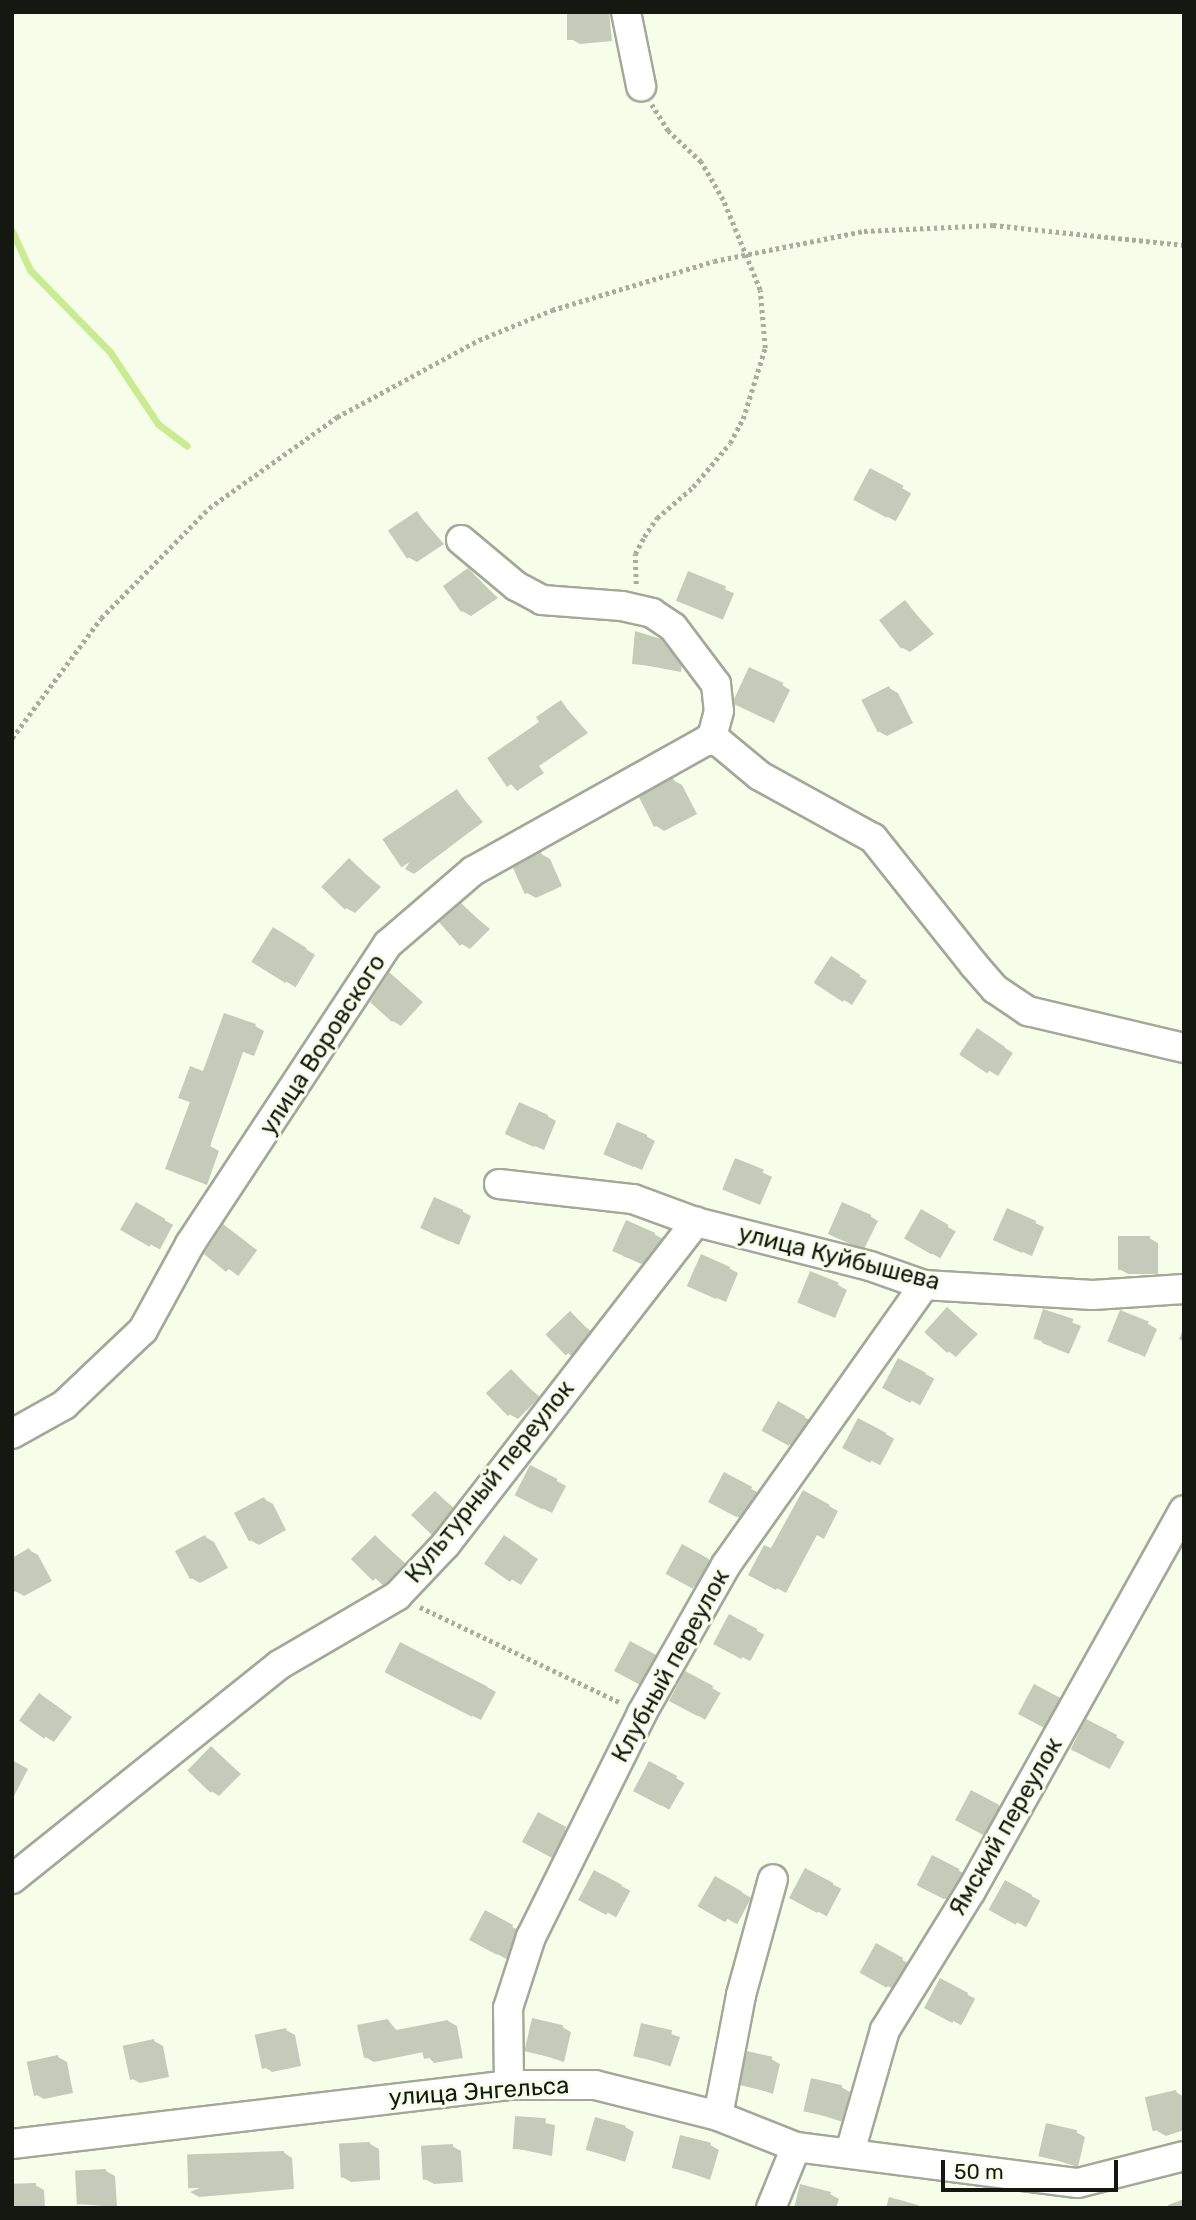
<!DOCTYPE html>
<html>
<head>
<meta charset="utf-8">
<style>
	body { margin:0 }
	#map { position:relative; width:1196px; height:2220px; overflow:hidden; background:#f6feea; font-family:Rubik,sans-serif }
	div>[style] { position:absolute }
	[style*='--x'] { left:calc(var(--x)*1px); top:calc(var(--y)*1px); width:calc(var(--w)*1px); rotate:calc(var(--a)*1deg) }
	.shadow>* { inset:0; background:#0003; transform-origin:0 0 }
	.stream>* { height:7px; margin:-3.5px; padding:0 3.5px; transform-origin:3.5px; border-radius:3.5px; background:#caeb93 }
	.building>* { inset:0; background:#c4ccb9; transform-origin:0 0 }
	.path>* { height:4.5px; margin-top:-2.25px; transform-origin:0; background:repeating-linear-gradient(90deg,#a8ad9e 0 3.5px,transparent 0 7px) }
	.roads { filter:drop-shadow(2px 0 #a2a997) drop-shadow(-2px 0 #a2a997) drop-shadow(0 2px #a2a997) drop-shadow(0 -2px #a2a997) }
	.minor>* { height:28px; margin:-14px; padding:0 14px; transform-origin:14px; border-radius:14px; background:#fff }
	span { translate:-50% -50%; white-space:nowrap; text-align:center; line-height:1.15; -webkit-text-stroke:6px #f6feea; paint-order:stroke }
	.street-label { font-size:24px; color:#151711 }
	.frame { position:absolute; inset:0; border:14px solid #151711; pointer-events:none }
	.scale { position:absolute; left:941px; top:2160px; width:177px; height:32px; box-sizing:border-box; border:4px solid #151711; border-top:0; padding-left:9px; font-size:21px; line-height:24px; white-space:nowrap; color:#151711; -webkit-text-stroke:5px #f6feea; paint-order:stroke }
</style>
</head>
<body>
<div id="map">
	<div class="shadow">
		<div style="clip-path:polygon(569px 12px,609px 12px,612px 41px,580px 44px,571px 39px)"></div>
		<div style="left:871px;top:471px;width:46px;height:32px;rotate:29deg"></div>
		<div style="clip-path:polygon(417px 513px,444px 544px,417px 562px,408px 557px)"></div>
		<div style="clip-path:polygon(469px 570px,498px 598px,471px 616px,462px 611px)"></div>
		<div style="left:689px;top:574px;width:49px;height:29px;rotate:23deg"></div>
		<div style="clip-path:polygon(905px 602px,934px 634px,910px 652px,901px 647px)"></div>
		<div style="clip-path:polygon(661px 641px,682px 661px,681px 672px,633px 663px)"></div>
		<div style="clip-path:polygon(782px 685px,790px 690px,774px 723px,746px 709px)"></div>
		<div style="clip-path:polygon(889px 688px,898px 693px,913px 723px,887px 736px,878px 731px)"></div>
		<div style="clip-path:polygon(561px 702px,588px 733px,539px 766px,544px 773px,517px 791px,489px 758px,541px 722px)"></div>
		<div style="clip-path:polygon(673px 780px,682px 785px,697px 814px,664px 831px,656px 826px)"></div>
		<div style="clip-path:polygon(457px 791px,483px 822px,414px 874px,405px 869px)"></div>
		<div style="clip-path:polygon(541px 854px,550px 859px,562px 886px,536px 898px,527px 893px)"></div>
		<div style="clip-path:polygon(349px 860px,381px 887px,355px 913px,346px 908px)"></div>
		<div style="clip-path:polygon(461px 905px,490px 929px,470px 949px,462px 944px)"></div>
		<div style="left:274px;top:930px;width:48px;height:38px;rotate:31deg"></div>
		<div style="clip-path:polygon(840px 964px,867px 981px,852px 1005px,816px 982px)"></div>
		<div style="clip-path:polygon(390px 974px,423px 1002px,401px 1026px,393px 1021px)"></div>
		<div style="clip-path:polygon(255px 1026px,264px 1031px,254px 1056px,243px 1052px,210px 1146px,219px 1151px,207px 1185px,176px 1173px,167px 1168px,191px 1103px,180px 1097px)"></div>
		<div style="clip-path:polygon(986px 1036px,1013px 1053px,998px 1076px,962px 1054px)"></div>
		<div style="clip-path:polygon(547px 1116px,556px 1121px,544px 1150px,517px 1138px)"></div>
		<div style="clip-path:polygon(646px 1136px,655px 1141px,642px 1170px,615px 1158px)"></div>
		<div style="clip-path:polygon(736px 1160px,772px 1177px,760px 1205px,732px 1193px)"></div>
		<div style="left:136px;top:1205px;width:42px;height:28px;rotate:28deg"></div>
		<div style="clip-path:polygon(462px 1211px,471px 1216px,459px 1245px,431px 1233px)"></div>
		<div style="clip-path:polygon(1008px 1211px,1044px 1227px,1032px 1256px,1005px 1244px)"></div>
		<div style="left:922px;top:1212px;width:39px;height:31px;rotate:30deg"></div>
		<div style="clip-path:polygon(870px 1216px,878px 1221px,864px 1249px,839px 1238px)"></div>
		<div style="left:224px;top:1226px;width:41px;height:32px;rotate:36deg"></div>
		<div style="clip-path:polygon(654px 1234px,663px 1239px,651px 1267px,623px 1256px)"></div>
		<div style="clip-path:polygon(1149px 1238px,1158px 1243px,1158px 1274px,1128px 1274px,1119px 1269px)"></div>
		<div style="clip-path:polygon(729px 1268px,738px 1273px,726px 1302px,698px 1290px)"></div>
		<div style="clip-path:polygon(838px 1285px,847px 1290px,835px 1318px,807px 1306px)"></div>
		<div style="clip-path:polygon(947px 1309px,978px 1334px,956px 1357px,948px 1351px)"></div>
		<div style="clip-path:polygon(1044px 1311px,1081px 1326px,1069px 1354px,1042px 1343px)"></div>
		<div style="clip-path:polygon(570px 1314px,598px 1337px,578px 1362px,548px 1335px)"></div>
		<div style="clip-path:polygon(1148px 1324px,1157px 1329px,1145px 1357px,1109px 1340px)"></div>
		<div style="clip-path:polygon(1184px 1328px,1184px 1342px,1179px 1339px)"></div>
		<div style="left:899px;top:1360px;width:40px;height:30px;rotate:28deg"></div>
		<div style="clip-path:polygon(511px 1372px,540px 1397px,518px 1419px,509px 1414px)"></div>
		<div style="left:779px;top:1403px;width:39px;height:31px;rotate:29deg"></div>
		<div style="left:859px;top:1420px;width:40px;height:30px;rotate:28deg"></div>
		<div style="clip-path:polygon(531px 1467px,566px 1486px,552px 1513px,526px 1500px)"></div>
		<div style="left:725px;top:1475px;width:40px;height:31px;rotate:28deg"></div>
		<div style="clip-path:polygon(803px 1492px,838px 1511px,824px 1539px,817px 1535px,786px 1593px,751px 1574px,772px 1551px)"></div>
		<div style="clip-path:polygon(436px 1493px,461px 1514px,441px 1539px,433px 1534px)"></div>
		<div style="clip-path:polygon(264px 1499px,273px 1504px,286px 1530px,259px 1545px,250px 1540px)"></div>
		<div style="clip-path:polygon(205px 1537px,214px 1542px,228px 1568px,200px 1583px,191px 1578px)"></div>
		<div style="left:376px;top:1537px;width:39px;height:31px;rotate:42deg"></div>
		<div style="clip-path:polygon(513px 1543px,538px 1559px,521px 1585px,487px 1564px)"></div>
		<div style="left:682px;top:1546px;width:40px;height:30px;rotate:28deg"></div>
		<div style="clip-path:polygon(29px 1550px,38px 1555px,52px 1581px,24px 1596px,15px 1591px)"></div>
		<div style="left:729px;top:1616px;width:40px;height:30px;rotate:28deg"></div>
		<div style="left:631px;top:1644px;width:37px;height:31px;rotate:29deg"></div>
		<div style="left:686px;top:1673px;width:40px;height:31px;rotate:30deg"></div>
		<div style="clip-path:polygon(394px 1677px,487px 1687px,496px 1692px,481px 1720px)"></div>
		<div style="left:1035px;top:1686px;width:38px;height:31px;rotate:29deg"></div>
		<div style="clip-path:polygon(48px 1700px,72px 1717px,54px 1742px,46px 1737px)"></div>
		<div style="left:1087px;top:1721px;width:43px;height:31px;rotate:29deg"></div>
		<div style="clip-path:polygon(212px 1748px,241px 1774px,219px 1796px,211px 1791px)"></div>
		<div style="clip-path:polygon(12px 1760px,28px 1769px,14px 1796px,12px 1795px)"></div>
		<div style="left:650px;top:1763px;width:40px;height:31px;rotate:30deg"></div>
		<div style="left:972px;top:1792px;width:40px;height:31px;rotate:28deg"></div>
		<div style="left:538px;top:1814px;width:40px;height:31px;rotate:30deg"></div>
		<div style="left:933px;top:1857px;width:40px;height:31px;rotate:28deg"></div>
		<div style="left:806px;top:1870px;width:40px;height:31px;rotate:28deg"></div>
		<div style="left:595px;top:1872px;width:40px;height:30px;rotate:28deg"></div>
		<div style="left:716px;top:1879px;width:40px;height:30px;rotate:28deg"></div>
		<div style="left:1005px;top:1882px;width:40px;height:30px;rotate:28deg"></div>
		<div style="left:486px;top:1913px;width:40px;height:31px;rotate:28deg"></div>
		<div style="left:876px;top:1946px;width:40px;height:30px;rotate:28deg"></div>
		<div style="left:940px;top:1980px;width:40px;height:30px;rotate:28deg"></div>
		<div style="clip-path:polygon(388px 2020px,398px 2032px,448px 2021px,457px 2026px,463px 2058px,434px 2063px,424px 2052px,374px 2062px,365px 2057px)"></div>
		<div style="left:643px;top:2025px;width:39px;height:31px;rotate:18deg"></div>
		<div style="clip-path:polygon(562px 2027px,571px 2032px,564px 2062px,527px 2050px)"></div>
		<div style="clip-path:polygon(286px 2030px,295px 2035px,301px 2066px,272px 2072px,263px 2066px)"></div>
		<div style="clip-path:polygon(154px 2041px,163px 2046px,169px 2077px,140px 2083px,131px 2078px)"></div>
		<div style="clip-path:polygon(58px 2057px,67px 2062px,73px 2093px,44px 2099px,35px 2094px)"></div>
		<div style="clip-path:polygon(771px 2059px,780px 2064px,773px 2094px,743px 2084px)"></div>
		<div style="clip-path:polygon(841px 2087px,850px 2092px,843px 2122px,805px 2110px)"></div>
		<div style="clip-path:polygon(1176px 2092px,1184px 2097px,1184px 2130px,1166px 2136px,1157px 2131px)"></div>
		<div style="clip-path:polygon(516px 2118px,555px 2125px,552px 2156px,514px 2148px)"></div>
		<div style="clip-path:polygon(625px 2127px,634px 2132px,625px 2162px,588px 2149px)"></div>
		<div style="clip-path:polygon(1076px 2132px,1085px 2137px,1078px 2167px,1040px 2155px)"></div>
		<div style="clip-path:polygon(370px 2144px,379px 2149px,380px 2180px,351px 2182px,342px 2177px)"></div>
		<div style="clip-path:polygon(710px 2145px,719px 2150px,710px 2180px,673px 2167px)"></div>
		<div style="clip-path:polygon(452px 2146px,461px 2151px,463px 2182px,434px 2184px,425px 2179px)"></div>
		<div style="clip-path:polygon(283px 2152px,292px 2158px,294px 2189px,199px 2197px,190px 2192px)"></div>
		<div style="clip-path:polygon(106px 2171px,115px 2176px,117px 2207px,78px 2204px)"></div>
		<div style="clip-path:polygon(35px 2185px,44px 2190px,45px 2208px,12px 2208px)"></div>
		<div style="clip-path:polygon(830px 2194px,839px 2199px,836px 2208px,796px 2208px)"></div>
		<div style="clip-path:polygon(889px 2197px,918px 2205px,922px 2208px,886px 2208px)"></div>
		<div style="clip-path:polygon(1184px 2199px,1184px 2208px,1169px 2208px,1168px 2205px)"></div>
	</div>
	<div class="stream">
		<div style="--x:12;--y:231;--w:43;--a:65.2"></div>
		<div style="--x:30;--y:270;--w:115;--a:45.7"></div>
		<div style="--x:110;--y:352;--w:87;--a:56.3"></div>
		<div style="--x:158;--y:424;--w:36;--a:37"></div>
	</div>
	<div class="building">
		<div style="left:567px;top:12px;width:34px;height:28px"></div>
		<div style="left:870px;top:468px;width:38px;height:36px;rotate:28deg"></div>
		<div style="left:417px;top:511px;width:34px;height:35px;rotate:56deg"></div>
		<div style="clip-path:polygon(468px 568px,491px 592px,461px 612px,443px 586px)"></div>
		<div style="left:688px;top:571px;width:41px;height:32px;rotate:22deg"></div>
		<div style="left:905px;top:600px;width:36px;height:33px;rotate:52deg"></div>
		<div style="clip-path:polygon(635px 631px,661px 639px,673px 655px,672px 668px,632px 664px)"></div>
		<div style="left:749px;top:667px;width:38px;height:40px;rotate:25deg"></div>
		<div style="left:889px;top:686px;width:36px;height:31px;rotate:63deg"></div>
		<div style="clip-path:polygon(561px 700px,580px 728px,532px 761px,536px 768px,507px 787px,487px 758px,539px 722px,536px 717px)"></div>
		<div style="left:673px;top:778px;width:35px;height:39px;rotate:63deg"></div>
		<div style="left:457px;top:789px;width:34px;height:90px;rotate:56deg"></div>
		<div style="left:541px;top:852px;width:32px;height:32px;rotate:66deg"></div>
		<div style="left:349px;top:858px;width:33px;height:40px;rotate:44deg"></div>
		<div style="clip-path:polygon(461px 903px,482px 923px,460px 946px,439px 922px)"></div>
		<div style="left:273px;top:927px;width:40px;height:41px;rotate:32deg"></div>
		<div style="left:831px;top:956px;width:35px;height:32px;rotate:33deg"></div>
		<div style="clip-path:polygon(389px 972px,416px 996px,392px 1022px,370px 1002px)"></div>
		<div style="clip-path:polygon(224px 1013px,256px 1024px,245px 1052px,234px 1048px,201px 1141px,211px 1144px,198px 1181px,165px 1169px,190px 1102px,178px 1098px,190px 1066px,203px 1071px)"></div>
		<div style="left:977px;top:1028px;width:34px;height:32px;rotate:34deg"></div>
		<div style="left:519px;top:1102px;width:32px;height:35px;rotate:24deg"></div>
		<div style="left:617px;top:1122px;width:33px;height:35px;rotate:23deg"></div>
		<div style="left:735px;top:1158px;width:31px;height:34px;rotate:22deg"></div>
		<div style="left:434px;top:1197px;width:32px;height:34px;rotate:24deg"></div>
		<div style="left:136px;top:1202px;width:34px;height:32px;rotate:30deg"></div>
		<div style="left:842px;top:1202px;width:32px;height:35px;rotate:24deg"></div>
		<div style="left:1007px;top:1208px;width:32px;height:35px;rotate:24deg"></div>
		<div style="left:921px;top:1209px;width:32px;height:34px;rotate:30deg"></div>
		<div style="left:626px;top:1220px;width:32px;height:34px;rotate:24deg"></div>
		<div style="clip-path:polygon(223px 1224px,249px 1244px,226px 1272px,204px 1254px)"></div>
		<div style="left:1118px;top:1236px;width:32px;height:34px"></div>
		<div style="left:701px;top:1254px;width:32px;height:35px;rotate:24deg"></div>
		<div style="left:810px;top:1271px;width:31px;height:34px;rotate:22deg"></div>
		<div style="left:947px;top:1307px;width:31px;height:34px;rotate:42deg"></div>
		<div style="left:1043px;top:1309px;width:32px;height:31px;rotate:18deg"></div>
		<div style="left:1120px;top:1310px;width:31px;height:34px;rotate:22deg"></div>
		<div style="left:570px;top:1311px;width:29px;height:34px;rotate:46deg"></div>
		<div style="left:898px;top:1358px;width:32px;height:34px;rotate:28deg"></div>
		<div style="left:511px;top:1369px;width:32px;height:35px;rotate:46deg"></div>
		<div style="left:778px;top:1401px;width:31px;height:34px;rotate:29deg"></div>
		<div style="left:858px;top:1418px;width:32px;height:34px;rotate:28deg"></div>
		<div style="left:530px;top:1465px;width:31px;height:34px;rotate:27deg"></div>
		<div style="left:724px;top:1472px;width:32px;height:34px;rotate:28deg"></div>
		<div style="clip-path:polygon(803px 1490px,830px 1505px,814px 1535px,808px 1532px,776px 1590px,748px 1575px,764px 1545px,771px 1548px)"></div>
		<div style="clip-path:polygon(435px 1491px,453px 1508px,432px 1535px,411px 1515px)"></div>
		<div style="left:264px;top:1497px;width:32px;height:34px;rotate:62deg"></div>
		<div style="left:205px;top:1535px;width:32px;height:34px;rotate:62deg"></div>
		<div style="left:375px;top:1535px;width:31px;height:34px;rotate:45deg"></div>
		<div style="left:504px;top:1535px;width:32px;height:35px;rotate:35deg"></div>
		<div style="left:682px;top:1544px;width:31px;height:34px;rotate:29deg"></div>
		<div style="clip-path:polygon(29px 1548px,44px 1576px,12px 1593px,12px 1558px)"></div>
		<div style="left:729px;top:1614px;width:32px;height:34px;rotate:28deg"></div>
		<div style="left:630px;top:1641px;width:30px;height:34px;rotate:28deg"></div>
		<div style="left:400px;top:1642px;width:98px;height:34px;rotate:27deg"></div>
		<div style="left:685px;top:1671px;width:32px;height:34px;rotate:28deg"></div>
		<div style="left:1034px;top:1684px;width:30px;height:34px;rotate:28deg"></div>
		<div style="left:39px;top:1693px;width:31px;height:34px;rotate:36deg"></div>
		<div style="left:1086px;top:1719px;width:35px;height:34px;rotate:27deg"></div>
		<div style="left:211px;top:1746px;width:32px;height:34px;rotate:44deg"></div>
		<div style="left:649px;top:1761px;width:32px;height:34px;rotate:28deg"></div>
		<div style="left:971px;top:1790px;width:32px;height:34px;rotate:28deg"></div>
		<div style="left:538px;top:1812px;width:32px;height:34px;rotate:28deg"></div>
		<div style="left:932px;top:1855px;width:31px;height:34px;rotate:27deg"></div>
		<div style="left:805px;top:1868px;width:32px;height:34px;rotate:28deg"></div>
		<div style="left:594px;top:1870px;width:32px;height:34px;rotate:28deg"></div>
		<div style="left:715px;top:1876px;width:32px;height:35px;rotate:30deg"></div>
		<div style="left:1005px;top:1880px;width:31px;height:34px;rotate:29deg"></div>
		<div style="left:485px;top:1910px;width:32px;height:34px;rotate:28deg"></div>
		<div style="left:876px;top:1943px;width:31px;height:34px;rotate:29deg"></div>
		<div style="left:940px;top:1978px;width:32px;height:34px;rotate:28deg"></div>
		<div style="left:532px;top:2018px;width:32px;height:34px;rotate:13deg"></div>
		<div style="clip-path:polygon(388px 2019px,391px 2031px,448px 2020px,455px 2053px,424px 2059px,421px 2047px,364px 2058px,357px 2025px)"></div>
		<div style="left:641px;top:2023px;width:32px;height:34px;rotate:13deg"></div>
		<div style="left:286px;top:2028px;width:35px;height:32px;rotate:78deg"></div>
		<div style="left:154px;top:2039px;width:35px;height:32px;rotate:78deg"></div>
		<div style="left:747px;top:2051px;width:26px;height:35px;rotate:13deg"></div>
		<div style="left:58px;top:2055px;width:35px;height:32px;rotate:78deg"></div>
		<div style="left:811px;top:2078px;width:32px;height:34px;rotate:13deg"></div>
		<div style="left:1176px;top:2090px;width:35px;height:32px;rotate:77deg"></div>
		<div style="left:515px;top:2116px;width:31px;height:33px;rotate:4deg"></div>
		<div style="left:595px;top:2117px;width:32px;height:34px;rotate:16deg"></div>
		<div style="left:1046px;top:2123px;width:32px;height:34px;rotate:13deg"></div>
		<div style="left:680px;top:2135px;width:32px;height:34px;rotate:14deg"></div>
		<div style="left:370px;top:2142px;width:34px;height:31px;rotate:87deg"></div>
		<div style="left:453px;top:2144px;width:34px;height:32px;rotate:87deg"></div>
		<div style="left:284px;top:2151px;width:34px;height:97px;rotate:88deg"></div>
		<div style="left:106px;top:2169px;width:34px;height:31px;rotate:87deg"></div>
		<div style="left:36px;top:2183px;width:25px;height:24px;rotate:88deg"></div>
		<div style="clip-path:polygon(800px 2184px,831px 2192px,826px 2208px,794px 2208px)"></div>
	</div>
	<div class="path">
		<div style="--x:636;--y:584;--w:30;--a:-92"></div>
		<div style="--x:635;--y:554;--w:19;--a:-62"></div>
		<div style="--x:644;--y:537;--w:23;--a:-56"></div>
		<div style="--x:657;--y:518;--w:48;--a:-40.7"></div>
		<div style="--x:693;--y:487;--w:57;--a:-49.9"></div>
		<div style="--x:730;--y:443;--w:27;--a:-62"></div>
		<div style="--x:743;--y:419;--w:74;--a:-72.8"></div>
		<div style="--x:765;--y:348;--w:58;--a:-94.9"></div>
		<div style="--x:760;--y:290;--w:97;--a:-112.3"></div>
		<div style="--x:723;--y:200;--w:44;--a:-120.1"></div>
		<div style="--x:701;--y:162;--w:45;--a:-136.8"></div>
		<div style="--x:668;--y:131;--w:31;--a:-122"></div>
		<div style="--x:12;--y:738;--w:149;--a:-53.4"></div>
		<div style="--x:101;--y:618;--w:154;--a:-45.5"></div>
		<div style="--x:209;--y:508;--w:157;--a:-35.4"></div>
		<div style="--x:337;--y:417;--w:162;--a:-28.5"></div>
		<div style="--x:479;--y:340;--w:79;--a:-22.3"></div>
		<div style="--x:552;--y:310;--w:169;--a:-16.8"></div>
		<div style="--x:714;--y:261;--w:153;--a:-11.3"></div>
		<div style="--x:864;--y:231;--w:129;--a:-2.7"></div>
		<div style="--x:993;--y:225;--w:192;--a:6"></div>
		<div style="--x:420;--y:1607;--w:223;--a:25.5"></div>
	</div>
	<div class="roads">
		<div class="minor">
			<div style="--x:626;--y:12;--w:76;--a:78.5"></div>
			<div style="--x:461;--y:540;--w:72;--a:39.9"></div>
			<div style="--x:516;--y:586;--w:30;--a:28"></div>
			<div style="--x:542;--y:600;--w:80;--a:4.3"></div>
			<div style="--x:622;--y:606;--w:31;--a:13"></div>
			<div style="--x:652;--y:613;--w:25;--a:34"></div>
			<div style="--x:673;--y:627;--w:71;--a:53"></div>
			<div style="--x:716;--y:684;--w:27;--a:84"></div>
			<div style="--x:719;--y:711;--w:31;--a:105"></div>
			<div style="--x:499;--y:1184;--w:135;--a:6.4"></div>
			<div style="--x:633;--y:1199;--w:67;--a:20.1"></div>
			<div style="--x:696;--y:1222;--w:179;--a:14.2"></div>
			<div style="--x:870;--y:1266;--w:57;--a:19.4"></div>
			<div style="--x:924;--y:1285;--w:169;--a:3.4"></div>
			<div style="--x:1093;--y:1295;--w:91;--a:-3.8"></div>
			<div style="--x:12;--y:1434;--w:60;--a:-29.1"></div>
			<div style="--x:64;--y:1405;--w:109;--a:-43.5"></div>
			<div style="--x:143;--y:1330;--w:98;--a:-61.3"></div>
			<div style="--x:190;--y:1244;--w:359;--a:-56.6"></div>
			<div style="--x:388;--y:944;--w:112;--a:-40.7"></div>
			<div style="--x:473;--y:871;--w:268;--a:-29.2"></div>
			<div style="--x:707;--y:740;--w:12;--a:9"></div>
			<div style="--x:719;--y:742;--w:53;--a:39.7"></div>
			<div style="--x:760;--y:776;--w:129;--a:28.8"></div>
			<div style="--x:873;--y:838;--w:162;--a:51.5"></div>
			<div style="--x:974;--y:965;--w:32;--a:49"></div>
			<div style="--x:995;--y:989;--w:40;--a:34"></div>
			<div style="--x:1028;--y:1011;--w:160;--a:13.3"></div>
			<div style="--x:12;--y:1879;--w:342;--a:-38.7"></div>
			<div style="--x:279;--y:1665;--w:137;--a:-30.3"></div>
			<div style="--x:397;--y:1596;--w:71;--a:-46.7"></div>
			<div style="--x:446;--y:1544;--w:408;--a:-52.2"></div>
			<div style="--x:509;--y:2085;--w:77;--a:-90.7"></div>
			<div style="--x:508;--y:2008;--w:75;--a:-72.1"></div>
			<div style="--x:531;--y:1937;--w:250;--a:-63.6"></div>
			<div style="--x:642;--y:1713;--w:170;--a:-60.4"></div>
			<div style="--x:726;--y:1565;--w:343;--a:-54.7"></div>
			<div style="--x:718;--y:2116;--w:123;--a:-79.2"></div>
			<div style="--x:741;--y:1995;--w:120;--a:-74.6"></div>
			<div style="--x:12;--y:2144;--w:500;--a:-6.77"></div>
			<div style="--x:509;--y:2085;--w:86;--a:0"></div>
			<div style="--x:595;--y:2085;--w:127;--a:14.1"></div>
			<div style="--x:718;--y:2116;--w:84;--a:21.7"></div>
			<div style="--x:796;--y:2147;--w:284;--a:7.3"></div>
			<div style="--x:1078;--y:2183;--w:109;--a:-14.3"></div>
			<div style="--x:850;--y:2152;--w:127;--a:-74"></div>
			<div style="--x:885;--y:2030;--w:163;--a:-58.3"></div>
			<div style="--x:971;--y:1891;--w:436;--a:-60.8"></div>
			<div style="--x:771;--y:2208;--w:66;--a:-67.7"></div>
		</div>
	</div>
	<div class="street-label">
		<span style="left:323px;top:1045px;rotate:-57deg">улица Воровского</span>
		<span style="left:839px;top:1258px;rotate:14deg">улица Куйбышева</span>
		<span style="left:490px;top:1482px;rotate:-51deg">Культурный переулок</span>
		<span style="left:671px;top:1666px;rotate:-61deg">Клубный переулок</span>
		<span style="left:1006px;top:1827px;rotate:-60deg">Ямский переулок</span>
		<span style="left:479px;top:2092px;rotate:-4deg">улица Энгельса</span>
	</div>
	<div class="frame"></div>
	<div class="scale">50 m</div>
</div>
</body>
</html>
